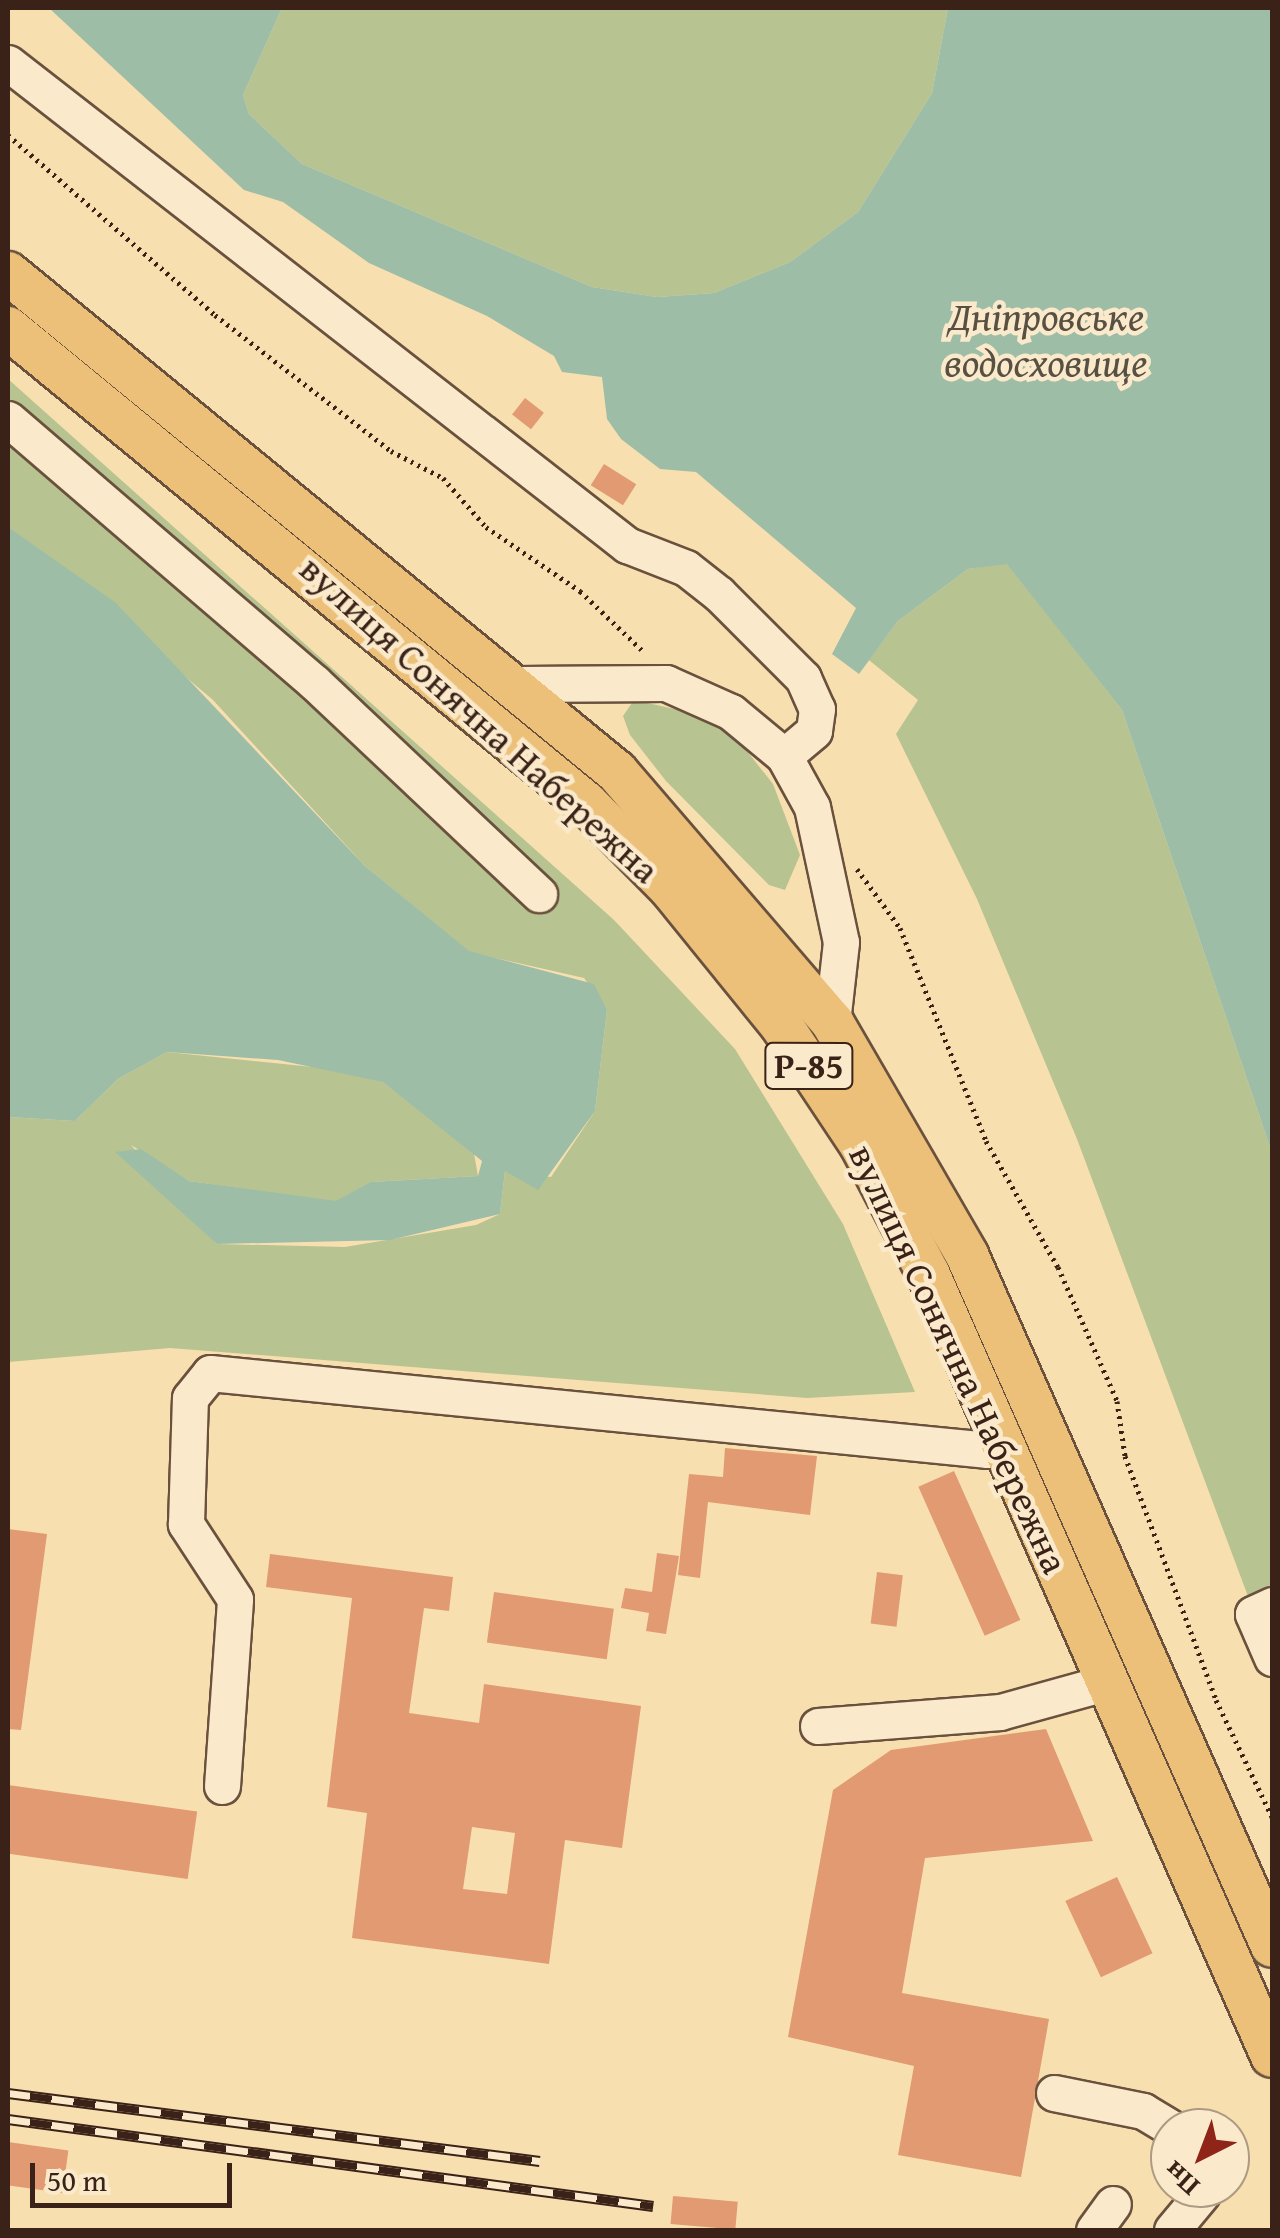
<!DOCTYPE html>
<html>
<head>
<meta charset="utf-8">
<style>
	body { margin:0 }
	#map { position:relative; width:1280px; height:2238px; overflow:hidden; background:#f8dfaf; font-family:"Gentium Book Plus",serif }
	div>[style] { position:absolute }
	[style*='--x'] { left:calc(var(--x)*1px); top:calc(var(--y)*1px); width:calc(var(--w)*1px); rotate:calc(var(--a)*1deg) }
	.green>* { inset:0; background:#b7c390 }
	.water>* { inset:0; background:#9ebda7 }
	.building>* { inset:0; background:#e19a71; transform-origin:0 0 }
	.path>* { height:5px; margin-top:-2.5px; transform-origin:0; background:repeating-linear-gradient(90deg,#3a2218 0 2.5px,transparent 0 7.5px) }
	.roads { filter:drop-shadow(2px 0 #6a513e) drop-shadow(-2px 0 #6a513e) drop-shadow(0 2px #6a513e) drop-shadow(0 -2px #6a513e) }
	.minor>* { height:35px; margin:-17.5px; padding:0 17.5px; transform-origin:17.5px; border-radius:17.5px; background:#faeacb }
	.major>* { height:42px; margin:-21px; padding:0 21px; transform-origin:21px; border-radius:21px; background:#ecc078 }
	.rail>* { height:11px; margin-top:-5.5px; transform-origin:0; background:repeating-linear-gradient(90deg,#faeacb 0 22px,#3a2218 0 44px); box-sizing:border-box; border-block:2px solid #3a2218 }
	span { translate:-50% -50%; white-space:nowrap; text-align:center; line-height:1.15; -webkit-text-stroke:9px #faeacb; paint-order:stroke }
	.shield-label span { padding:2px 8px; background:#faeacb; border:2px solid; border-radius:8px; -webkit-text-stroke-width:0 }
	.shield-label { font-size:35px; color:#3a2218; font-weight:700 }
	.street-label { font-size:38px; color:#3a2218 }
	.water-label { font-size:40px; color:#585043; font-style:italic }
	.frame { position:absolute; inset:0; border:10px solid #3a2218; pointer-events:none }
	.north { position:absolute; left:1150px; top:2108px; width:100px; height:100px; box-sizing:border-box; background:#faeacb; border:2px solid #ad9a83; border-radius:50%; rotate:222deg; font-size:28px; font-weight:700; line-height:40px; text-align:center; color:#3a2218 }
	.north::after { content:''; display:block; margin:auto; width:35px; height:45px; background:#8f2418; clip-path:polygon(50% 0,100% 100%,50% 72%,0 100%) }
	.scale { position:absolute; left:30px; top:2163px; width:202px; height:45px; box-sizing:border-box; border:5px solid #3a2218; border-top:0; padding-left:12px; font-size:30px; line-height:35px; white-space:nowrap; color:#3a2218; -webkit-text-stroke:8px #faeacb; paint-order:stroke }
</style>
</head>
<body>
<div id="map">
	<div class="green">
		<div style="clip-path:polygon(282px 8px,948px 8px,932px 93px,858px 212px,790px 262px,714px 293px,657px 297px,592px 287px,302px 164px,249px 114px,243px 95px)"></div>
		<div style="clip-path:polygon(8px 379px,614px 920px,735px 1049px,843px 1224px,915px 1392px,807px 1398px,170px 1348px,8px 1362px,8px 1117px,75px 1121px,118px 1079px,167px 1052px,352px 1071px,383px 1082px,473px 1148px,478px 1176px,370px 1182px,336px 1202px,189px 1181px,131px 1145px,217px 1244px,345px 1247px,476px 1225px,500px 1214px,505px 1171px,551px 1177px,595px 1111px,607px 1010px,584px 978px,469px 952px,365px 866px,213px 700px,8px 527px)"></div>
		<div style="clip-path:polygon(1007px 563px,1122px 710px,1272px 1153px,1272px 1589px,1249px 1599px,1077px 1139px,977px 899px,896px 734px,918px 700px,869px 660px,898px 621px,968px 569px)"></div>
		<div style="clip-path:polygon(634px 700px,697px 714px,735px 736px,773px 784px,800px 855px,785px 890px,769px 885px,666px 781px,630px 735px,623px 716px)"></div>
	</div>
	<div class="water">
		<div style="clip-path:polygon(49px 8px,282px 8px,243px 95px,249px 114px,302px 164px,592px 287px,657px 297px,714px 293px,790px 262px,858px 212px,932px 93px,948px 8px,1272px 8px,1272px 1153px,1122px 710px,1007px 564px,968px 569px,898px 621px,859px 674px,832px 654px,856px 608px,696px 472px,660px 469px,621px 439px,607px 419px,602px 377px,562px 372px,554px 356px,487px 316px,369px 263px,283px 202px,244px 190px)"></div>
		<div style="clip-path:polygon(8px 527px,116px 603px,365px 866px,469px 951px,594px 984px,607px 1010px,595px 1111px,538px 1190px,505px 1171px,500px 1214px,390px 1240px,217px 1244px,115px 1152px,141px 1149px,189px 1181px,336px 1201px,370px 1182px,478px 1176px,482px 1161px,383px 1082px,278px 1060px,167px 1052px,118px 1079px,75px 1121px,8px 1117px)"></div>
	</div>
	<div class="building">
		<div style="left:525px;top:398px;width:24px;height:21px;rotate:38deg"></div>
		<div style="left:604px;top:464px;width:38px;height:25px;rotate:32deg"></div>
		<div style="clip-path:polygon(725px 1448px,817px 1456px,810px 1515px,708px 1502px,700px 1578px,678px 1575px,689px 1474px,723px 1477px)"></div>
		<div style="left:954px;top:1471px;width:163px;height:39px;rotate:66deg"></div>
		<div style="clip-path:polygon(8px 1529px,47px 1534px,21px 1730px,8px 1729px)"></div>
		<div style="clip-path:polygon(657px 1553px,679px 1556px,666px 1634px,646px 1631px,649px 1613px,621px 1608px,625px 1588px,652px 1592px)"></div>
		<div style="clip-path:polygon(evenodd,270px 1554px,453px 1577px,449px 1611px,424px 1608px,409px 1713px,479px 1723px,484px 1684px,641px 1706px,622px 1848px,565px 1840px,549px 1964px,352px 1938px,367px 1813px,327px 1807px,352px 1598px,266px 1587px,270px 1554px,472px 1827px,515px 1833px,507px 1894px,463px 1889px,472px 1827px)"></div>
		<div style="left:877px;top:1572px;width:26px;height:52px;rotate:7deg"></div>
		<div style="left:494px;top:1592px;width:121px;height:51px;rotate:8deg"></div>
		<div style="clip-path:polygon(1046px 1729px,1093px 1841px,925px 1858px,902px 1993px,1049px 2019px,1021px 2177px,898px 2155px,914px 2066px,788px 2037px,833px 1790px,891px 1750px)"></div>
		<div style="left:8px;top:1785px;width:191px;height:68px;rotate:8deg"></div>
		<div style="left:1117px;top:1877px;width:84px;height:57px;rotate:65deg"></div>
		<div style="left:8px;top:2142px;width:61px;height:43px;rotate:8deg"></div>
		<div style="left:673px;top:2196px;width:65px;height:28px;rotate:5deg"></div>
	</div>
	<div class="path">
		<div style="--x:8;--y:135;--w:274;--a:41"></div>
		<div style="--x:215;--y:315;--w:222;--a:37.7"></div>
		<div style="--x:391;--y:451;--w:59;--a:27.4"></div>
		<div style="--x:443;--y:478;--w:65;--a:48.7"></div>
		<div style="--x:486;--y:527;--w:114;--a:34.2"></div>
		<div style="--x:580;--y:591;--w:88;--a:43.6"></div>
		<div style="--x:857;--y:869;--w:73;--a:53.9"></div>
		<div style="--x:900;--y:928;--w:230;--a:68"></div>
		<div style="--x:986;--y:1141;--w:145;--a:60.3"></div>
		<div style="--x:1058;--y:1267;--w:146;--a:66.2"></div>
		<div style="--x:1117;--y:1401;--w:56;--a:81.7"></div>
		<div style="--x:1125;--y:1456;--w:260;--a:69.5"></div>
		<div style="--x:1216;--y:1700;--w:130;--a:64.4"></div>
	</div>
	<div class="roads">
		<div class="minor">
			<div style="--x:8;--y:63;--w:785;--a:37.91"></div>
			<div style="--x:627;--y:545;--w:63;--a:21.3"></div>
			<div style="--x:686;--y:568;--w:42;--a:38.2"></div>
			<div style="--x:719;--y:594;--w:119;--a:45"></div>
			<div style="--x:803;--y:678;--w:34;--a:66"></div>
			<div style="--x:817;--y:709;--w:22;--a:98"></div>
			<div style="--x:814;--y:731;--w:39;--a:140"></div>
			<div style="--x:8;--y:419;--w:405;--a:40.7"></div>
			<div style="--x:315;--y:683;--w:308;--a:43.3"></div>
			<div style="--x:518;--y:684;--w:148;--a:-0.4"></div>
			<div style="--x:666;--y:683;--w:71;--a:24"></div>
			<div style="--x:731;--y:712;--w:69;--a:39.7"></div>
			<div style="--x:784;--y:756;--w:58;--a:61.2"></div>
			<div style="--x:812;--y:807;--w:138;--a:77.9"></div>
			<div style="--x:841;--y:942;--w:81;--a:96.4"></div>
			<div style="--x:1272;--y:1605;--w:21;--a:155"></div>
			<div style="--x:1253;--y:1614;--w:48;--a:66.6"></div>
			<div style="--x:818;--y:1726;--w:183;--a:-4.4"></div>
			<div style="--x:1000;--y:1712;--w:113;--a:-15.4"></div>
			<div style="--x:222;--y:1786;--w:187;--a:-86"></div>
			<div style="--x:235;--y:1599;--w:90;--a:-123.2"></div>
			<div style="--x:186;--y:1524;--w:126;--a:-88.2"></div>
			<div style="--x:190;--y:1398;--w:32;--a:-51"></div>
			<div style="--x:210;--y:1373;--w:782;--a:5.65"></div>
			<div style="--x:988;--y:1450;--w:18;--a:-27"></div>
			<div style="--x:1054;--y:2093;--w:91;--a:11.4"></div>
			<div style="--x:1143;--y:2111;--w:33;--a:31"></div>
			<div style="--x:1094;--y:2230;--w:32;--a:-54"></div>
			<div style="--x:1172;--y:2230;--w:47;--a:-50.2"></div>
		</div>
		<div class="major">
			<div style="--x:8;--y:273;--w:787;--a:39.33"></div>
			<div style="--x:617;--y:772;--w:330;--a:49.3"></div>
			<div style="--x:832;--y:1022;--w:269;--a:59.9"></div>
			<div style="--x:967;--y:1255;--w:755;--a:66.18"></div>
			<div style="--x:8;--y:328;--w:748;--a:39.41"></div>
			<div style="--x:586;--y:803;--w:121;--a:45.3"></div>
			<div style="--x:671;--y:889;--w:176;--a:51"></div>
			<div style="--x:782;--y:1026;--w:143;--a:56.4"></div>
			<div style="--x:861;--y:1145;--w:144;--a:62.4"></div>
			<div style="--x:928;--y:1273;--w:855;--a:66.28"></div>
		</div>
	</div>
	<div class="rail">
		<div style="--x:8;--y:2093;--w:536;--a:7.28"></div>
		<div style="--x:8;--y:2119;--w:651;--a:7.68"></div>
	</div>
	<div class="shield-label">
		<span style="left:809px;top:1066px">Р-85</span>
	</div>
	<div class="street-label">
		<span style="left:480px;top:719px;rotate:42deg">вулиця Сонячна Набережна</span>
		<span style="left:959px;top:1359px;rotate:65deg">вулиця Сонячна Набережна</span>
	</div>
	<div class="water-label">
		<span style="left:1046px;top:339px">Дніпровське<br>водосховище</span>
	</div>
	<div class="frame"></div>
	<div class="north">Пн</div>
	<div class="scale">50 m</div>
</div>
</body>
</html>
